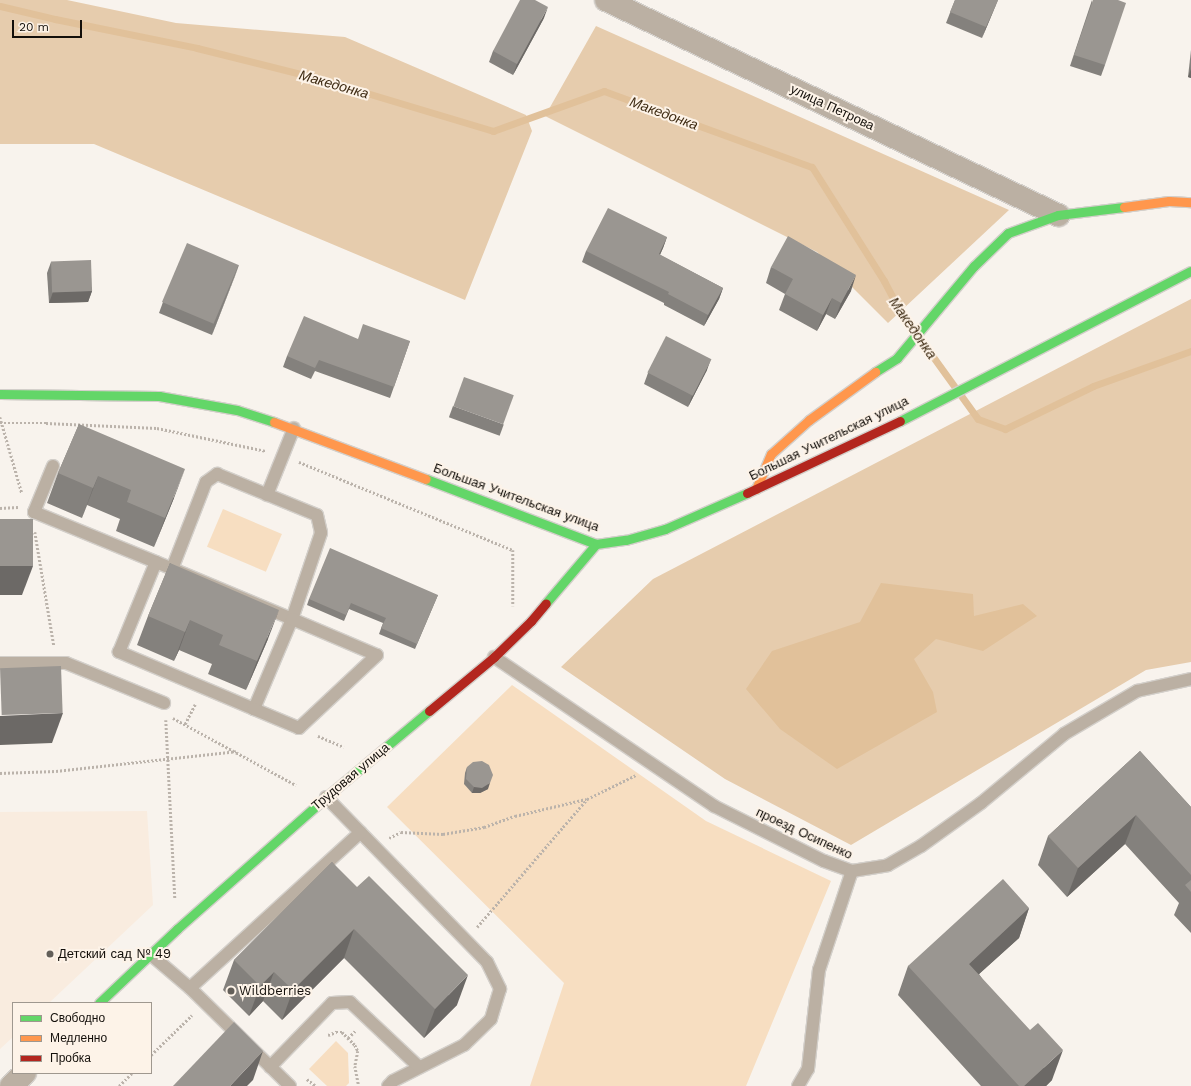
<!DOCTYPE html>
<html>
<head>
<meta charset="utf-8">
<style>
	body { margin:0 }
	#map { position:relative; width:1191px; height:1086px; overflow:hidden; background:#f8f3ed; font-family:"Work Sans",sans-serif }
	div>[style] { position:absolute }
	[style*='--x'] { left:calc(var(--x)*1px); top:calc(var(--y)*1px); width:calc(var(--w)*1px); rotate:calc(var(--a)*1deg) }
	.built>* { inset:0; background:#f9ecdf }
	.green>* { inset:0; background:#f7dec1; transform-origin:0 0 }
	.forest>* { inset:0; background:#e6ccad }
	.water>* { inset:0; background:#e1c19a }
	.stream>* { height:7px; margin:-3.5px; padding:0 3.5px; transform-origin:3.5px; border-radius:3.5px; background:#e1c19a }
	.path>* { height:2.5px; margin-top:-1.25px; transform-origin:0; background:repeating-linear-gradient(90deg,#bbb3ab 0 2px,transparent 0 4px) }
	.roads { filter:drop-shadow(1px 0 #d3cfca) drop-shadow(-1px 0 #d3cfca) drop-shadow(0 1px #d3cfca) drop-shadow(0 -1px #d3cfca) }
	.lane>* { height:12px; margin:-6px; padding:0 6px; transform-origin:6px; border-radius:6px; background:#bbb0a3 }
	.street>* { height:22px; margin:-11px; padding:0 11px; transform-origin:11px; border-radius:11px; background:#bbb0a3 }
	.fast>* { height:9px; margin:-4.5px; padding:0 4.5px; transform-origin:4.5px; border-radius:4.5px; background:#63d668 }
	.slow>* { height:9px; margin:-4.5px; padding:0 4.5px; transform-origin:4.5px; border-radius:4.5px; background:#ff974d }
	.jam>* { height:9px; margin:-4.5px; padding:0 4.5px; transform-origin:4.5px; border-radius:4.5px; background:#b3261e }
	.wall>* { inset:0; background:#84817d; transform-origin:0 0 }
	.shaded-wall>* { inset:0; background:#6c6966 }
	.building>* { inset:0; background:#9a9691; transform-origin:0 0 }
	.dots>* { width:11px; height:11px; translate:-50% -50%; box-sizing:border-box; border:2px solid #fdf3e8; border-radius:50% }
	span { translate:-50% -50%; white-space:nowrap; text-align:center; line-height:1.15; -webkit-text-stroke:4px #fdf3e8; paint-order:stroke }
	.street-label { font-size:13px; color:#130f0a }
	.poi-label { font-size:13px; color:#130f0a }
	.left { translate:0 -50%; text-align:left }
	.water-label { font-size:14px; color:#3e2b13; font-style:italic }
	.legend { position:absolute; left:12px; top:1002px; width:140px; height:72px; box-sizing:border-box; background:#fdf3e8; border:1px solid #9f988f; margin:0; padding:5px 7px; list-style:none; font-size:12px; color:#130f0a }
	.legend li { display:flex; align-items:center; gap:8px; height:20px }
	.legend b { width:20px; border:1px solid #9f988f }
	.scale { position:absolute; left:12px; top:20px; width:70px; height:18px; box-sizing:border-box; border:2px solid #130f0a; border-top:0; padding-left:5px; font-size:12px; line-height:14px; white-space:nowrap; color:#130f0a; -webkit-text-stroke:3px #fdf3e8; paint-order:stroke }
</style>
</head>
<body>
<div id="map">
	<div class="built">
		<div style="clip-path:polygon(147px 811px,153px 905px,49px 1003px,13px 1003px,13px 1037px,0 1049px,0 812px)"></div>
	</div>
	<div class="green">
		<div style="left:223px;top:509px;width:64px;height:41px;rotate:23deg"></div>
		<div style="clip-path:polygon(512px 685px,706px 821px,831px 881px,746px 1086px,530px 1086px,564px 983px,387px 807px)"></div>
		<div style="clip-path:polygon(336px 1041px,348px 1053px,349px 1083px,346px 1086px,327px 1086px,309px 1069px)"></div>
	</div>
	<div class="forest">
		<div style="clip-path:polygon(0 0,67px 0,176px 23px,345px 37px,526px 115px,532px 131px,465px 300px,94px 144px,0 144px)"></div>
		<div style="clip-path:polygon(596px 26px,1009px 210px,888px 323px,817px 252px,545px 116px)"></div>
		<div style="clip-path:polygon(1191px 299px,1191px 662px,1146px 670px,851px 845px,725px 779px,561px 667px,653px 579px)"></div>
	</div>
	<div class="water">
		<div style="clip-path:polygon(881px 583px,973px 594px,974px 616px,1023px 604px,1037px 616px,983px 651px,936px 639px,914px 659px,933px 692px,937px 712px,837px 769px,780px 729px,746px 689px,772px 651px,860px 622px)"></div>
	</div>
	<div class="stream">
		<div style="--x:0;--y:6;--w:57;--a:13.3"></div>
		<div style="--x:55;--y:19;--w:145;--a:11.5"></div>
		<div style="--x:197;--y:48;--w:127;--a:14.1"></div>
		<div style="--x:320;--y:79;--w:181;--a:16.7"></div>
		<div style="--x:493;--y:131;--w:118;--a:-19.8"></div>
		<div style="--x:604;--y:91;--w:221;--a:20.1"></div>
		<div style="--x:812;--y:167;--w:135;--a:57.7"></div>
		<div style="--x:884;--y:281;--w:34;--a:62"></div>
		<div style="--x:900;--y:311;--w:133;--a:54.2"></div>
		<div style="--x:978;--y:419;--w:29;--a:20"></div>
		<div style="--x:1005;--y:429;--w:98;--a:-26"></div>
		<div style="--x:1093;--y:386;--w:104;--a:-19.7"></div>
	</div>
	<div class="path">
		<div style="--x:0;--y:417;--w:79;--a:73.9"></div>
		<div style="--x:0;--y:423;--w:46;--a:0"></div>
		<div style="--x:46;--y:423;--w:111;--a:2.6"></div>
		<div style="--x:157;--y:428;--w:111;--a:11.9"></div>
		<div style="--x:299;--y:462;--w:231;--a:22.4"></div>
		<div style="--x:513;--y:550;--w:56;--a:90"></div>
		<div style="--x:0;--y:508;--w:18;--a:-3"></div>
		<div style="--x:35;--y:532;--w:115;--a:80.5"></div>
		<div style="--x:173;--y:718;--w:140;--a:28.6"></div>
		<div style="--x:166;--y:720;--w:179;--a:87.1"></div>
		<div style="--x:185;--y:724;--w:22;--a:-63"></div>
		<div style="--x:318;--y:736;--w:28;--a:23"></div>
		<div style="--x:0;--y:773;--w:56;--a:-2"></div>
		<div style="--x:56;--y:771;--w:181;--a:-6.3"></div>
		<div style="--x:389;--y:838;--w:13;--a:-27"></div>
		<div style="--x:401;--y:832;--w:42;--a:2.7"></div>
		<div style="--x:443;--y:834;--w:42;--a:-9.7"></div>
		<div style="--x:484;--y:827;--w:33;--a:-20"></div>
		<div style="--x:515;--y:816;--w:73;--a:-13.5"></div>
		<div style="--x:477;--y:927;--w:169;--a:-49.3"></div>
		<div style="--x:587;--y:799;--w:55;--a:-26.1"></div>
		<div style="--x:328;--y:1035;--w:9;--a:-21"></div>
		<div style="--x:336;--y:1032;--w:6;--a:0"></div>
		<div style="--x:342;--y:1032;--w:18;--a:45"></div>
		<div style="--x:355;--y:1045;--w:7;--a:63"></div>
		<div style="--x:358;--y:1051;--w:15;--a:101"></div>
		<div style="--x:355;--y:1066;--w:20;--a:79"></div>
		<div style="--x:348;--y:1038;--w:10;--a:-45"></div>
		<div style="--x:151;--y:1055;--w:57;--a:-44.3"></div>
		<div style="--x:307;--y:1079;--w:11;--a:38"></div>
		<div style="--x:119;--y:1086;--w:18;--a:-45"></div>
	</div>
	<div class="roads">
		<div class="lane">
			<div style="--x:53;--y:466;--w:50;--a:112.4"></div>
			<div style="--x:34;--y:512;--w:132;--a:22.3"></div>
			<div style="--x:267;--y:495;--w:72;--a:-68.1"></div>
			<div style="--x:156;--y:562;--w:147;--a:22.7"></div>
			<div style="--x:292;--y:619;--w:98;--a:112.9"></div>
			<div style="--x:254;--y:709;--w:147;--a:-157.1"></div>
			<div style="--x:119;--y:652;--w:97;--a:-67.7"></div>
			<div style="--x:172;--y:569;--w:93;--a:-68.7"></div>
			<div style="--x:206;--y:482;--w:14;--a:-36"></div>
			<div style="--x:217;--y:474;--w:108;--a:22.3"></div>
			<div style="--x:317;--y:515;--w:18;--a:77"></div>
			<div style="--x:321;--y:533;--w:91;--a:108.6"></div>
			<div style="--x:292;--y:619;--w:92;--a:23"></div>
			<div style="--x:377;--y:655;--w:107;--a:136.9"></div>
			<div style="--x:299;--y:728;--w:49;--a:-157.1"></div>
			<div style="--x:494;--y:657;--w:266;--a:34.1"></div>
			<div style="--x:714;--y:806;--w:123;--a:26.6"></div>
			<div style="--x:824;--y:861;--w:30;--a:20"></div>
			<div style="--x:852;--y:871;--w:36;--a:-9"></div>
			<div style="--x:888;--y:865;--w:38;--a:-30"></div>
			<div style="--x:921;--y:846;--w:74;--a:-35.6"></div>
			<div style="--x:981;--y:803;--w:108;--a:-39.7"></div>
			<div style="--x:1064;--y:734;--w:85;--a:-30.5"></div>
			<div style="--x:1137;--y:691;--w:55;--a:-12.5"></div>
			<div style="--x:0;--y:663;--w:66;--a:0"></div>
			<div style="--x:66;--y:663;--w:106;--a:22.2"></div>
			<div style="--x:326;--y:797;--w:231;--a:45.7"></div>
			<div style="--x:487;--y:962;--w:30;--a:64"></div>
			<div style="--x:500;--y:989;--w:31;--a:107"></div>
			<div style="--x:491;--y:1019;--w:37;--a:136"></div>
			<div style="--x:464;--y:1045;--w:80;--a:153.1"></div>
			<div style="--x:393;--y:1081;--w:7;--a:135"></div>
			<div style="--x:150;--y:954;--w:52;--a:40.4"></div>
			<div style="--x:190;--y:988;--w:140;--a:44.4"></div>
			<div style="--x:190;--y:988;--w:231;--a:-42.4"></div>
			<div style="--x:270;--y:1067;--w:89;--a:-45.9"></div>
			<div style="--x:332;--y:1003;--w:18;--a:-3"></div>
			<div style="--x:350;--y:1002;--w:95;--a:43.3"></div>
			<div style="--x:798;--y:1086;--w:20;--a:-60"></div>
			<div style="--x:808;--y:1069;--w:100;--a:-83.7"></div>
			<div style="--x:819;--y:970;--w:104;--a:-71.6"></div>
		</div>
		<div class="street">
			<div style="--x:606;--y:0;--w:501;--a:25.44"></div>
			<div style="--x:11;--y:1086;--w:19;--a:-43"></div>
		</div>
		<div class="fast">
			<div style="--x:875;--y:372;--w:26;--a:-32"></div>
			<div style="--x:897;--y:358;--w:120;--a:-50.1"></div>
			<div style="--x:974;--y:266;--w:47;--a:-44.1"></div>
			<div style="--x:1008;--y:233;--w:53;--a:-19.8"></div>
			<div style="--x:1058;--y:215;--w:66;--a:-6.9"></div>
			<div style="--x:0;--y:394;--w:159;--a:0.7"></div>
			<div style="--x:159;--y:396;--w:79;--a:10.2"></div>
			<div style="--x:237;--y:410;--w:39;--a:18"></div>
			<div style="--x:900;--y:421;--w:327;--a:-27.3"></div>
			<div style="--x:426;--y:479;--w:182;--a:20.9"></div>
			<div style="--x:596;--y:544;--w:30;--a:-8"></div>
			<div style="--x:626;--y:540;--w:41;--a:-15.8"></div>
			<div style="--x:665;--y:529;--w:90;--a:-23.7"></div>
			<div style="--x:546;--y:603;--w:77;--a:-49.7"></div>
			<div style="--x:99;--y:1003;--w:108;--a:-43.5"></div>
			<div style="--x:177;--y:929;--w:199;--a:-41.5"></div>
			<div style="--x:326;--y:797;--w:134;--a:-39.9"></div>
		</div>
		<div class="slow">
			<div style="--x:1124;--y:207;--w:45;--a:-7.6"></div>
			<div style="--x:1169;--y:201;--w:22;--a:3"></div>
			<div style="--x:274;--y:422;--w:162;--a:20.6"></div>
			<div style="--x:756;--y:489;--w:38;--a:-67"></div>
			<div style="--x:771;--y:454;--w:51;--a:-41.8"></div>
			<div style="--x:809;--y:420;--w:82;--a:-36"></div>
		</div>
		<div class="jam">
			<div style="--x:747;--y:493;--w:169;--a:-25.2"></div>
			<div style="--x:429;--y:711;--w:85;--a:-39.7"></div>
			<div style="--x:494;--y:657;--w:52;--a:-44.2"></div>
			<div style="--x:531;--y:621;--w:23;--a:-50"></div>
		</div>
	</div>
	<div class="wall">
		<div style="clip-path:polygon(955px 0,998px 0,982px 38px,946px 23px)"></div>
		<div style="clip-path:polygon(1092px 0,1105px 65px,1101px 76px,1070px 66px)"></div>
		<div style="clip-path:polygon(544px 18px,513px 75px,489px 62px,493px 51px)"></div>
		<div style="clip-path:polygon(1191px 50px,1191px 78px,1188px 77px)"></div>
		<div style="clip-path:polygon(667px 237px,663px 248px,660px 255px,723px 288px,719px 299px,704px 326px,664px 305px,664px 303px,582px 262px,586px 251px)"></div>
		<div style="clip-path:polygon(51px 262px,92px 291px,88px 302px,49px 303px,47px 273px)"></div>
		<div style="clip-path:polygon(239px 265px,212px 335px,159px 313px,163px 302px)"></div>
		<div style="clip-path:polygon(771px 267px,851px 291px,835px 319px,826px 314px,817px 331px,779px 310px,785px 294px,766px 283px)"></div>
		<div style="clip-path:polygon(358px 339px,410px 341px,390px 398px,315px 371px,311px 379px,283px 367px,287px 356px)"></div>
		<div style="clip-path:polygon(707px 370px,688px 407px,644px 384px,648px 373px)"></div>
		<div style="left:453px;top:406px;width:54px;height:12px;rotate:20deg"></div>
		<div style="clip-path:polygon(79px 424px,174px 498px,154px 547px,116px 531px,120px 519px,87px 505px,82px 518px,47px 503px,58px 473px)"></div>
		<div style="clip-path:polygon(170px 563px,268px 639px,246px 690px,208px 674px,212px 664px,179px 650px,174px 661px,137px 645px,148px 616px)"></div>
		<div style="clip-path:polygon(438px 595px,415px 649px,379px 634px,383px 623px,349px 609px,344px 621px,307px 605px,309px 599px)"></div>
		<div style="clip-path:polygon(1140px 751px,1191px 807px,1191px 933px,1174px 915px,1179px 903px,1125px 844px,1067px 897px,1038px 865px,1048px 836px)"></div>
		<div style="clip-path:polygon(467px 767px,488px 789px,480px 793px,472px 793px,464px 784px,465px 773px)"></div>
		<div style="clip-path:polygon(332px 862px,457px 1005px,424px 1038px,344px 958px,282px 1020px,263px 1001px,249px 1016px,223px 990px,234px 960px)"></div>
		<div style="clip-path:polygon(1029px 908px,1019px 938px,979px 974px,1052px 1080px,1046px 1086px,981px 1086px,898px 995px,908px 966px)"></div>
	</div>
	<div class="shaded-wall">
		<div style="clip-path:polygon(998px 0,982px 38px,986px 27px)"></div>
		<div style="clip-path:polygon(548px 7px,544px 18px,513px 75px,517px 64px)"></div>
		<div style="clip-path:polygon(1191px 69px,1191px 78px,1188px 77px)"></div>
		<div style="clip-path:polygon(667px 237px,663px 248px,655px 265px,659px 254px)"></div>
		<div style="clip-path:polygon(239px 265px,235px 276px,212px 335px,216px 324px)"></div>
		<div style="clip-path:polygon(856px 275px,851px 291px,835px 319px,841px 303px)"></div>
		<div style="clip-path:polygon(723px 288px,719px 299px,704px 326px,708px 315px)"></div>
		<div style="clip-path:polygon(92px 291px,88px 302px,49px 303px,53px 292px)"></div>
		<div style="clip-path:polygon(832px 298px,826px 314px,817px 331px,823px 315px)"></div>
		<div style="clip-path:polygon(711px 359px,707px 370px,688px 407px,692px 396px)"></div>
		<div style="clip-path:polygon(185px 469px,174px 498px,154px 547px,165px 518px)"></div>
		<div style="clip-path:polygon(98px 476px,87px 505px,82px 518px,93px 488px)"></div>
		<div style="clip-path:polygon(0 566px,33px 566px,22px 595px,0 595px)"></div>
		<div style="clip-path:polygon(279px 610px,268px 639px,246px 690px,257px 661px)"></div>
		<div style="clip-path:polygon(190px 620px,179px 650px,174px 661px,185px 632px)"></div>
		<div style="clip-path:polygon(63px 713px,52px 743px,0 745px,0 716px)"></div>
		<div style="clip-path:polygon(490px 783px,488px 789px,480px 793px,472px 793px,474px 787px)"></div>
		<div style="clip-path:polygon(1136px 815px,1125px 844px,1067px 897px,1078px 868px)"></div>
		<div style="clip-path:polygon(1029px 908px,1019px 938px,958px 993px,969px 964px)"></div>
		<div style="clip-path:polygon(354px 929px,344px 958px,282px 1020px,293px 990px)"></div>
		<div style="clip-path:polygon(274px 972px,263px 1001px,249px 1016px,260px 986px)"></div>
		<div style="clip-path:polygon(468px 975px,457px 1005px,424px 1038px,435px 1009px)"></div>
		<div style="clip-path:polygon(1063px 1050px,1052px 1080px,1046px 1086px,1024px 1086px)"></div>
		<div style="clip-path:polygon(263px 1051px,253px 1080px,247px 1086px,230px 1086px)"></div>
	</div>
	<div class="building">
		<div style="clip-path:polygon(520px 0,535px 0,548px 7px,517px 64px,493px 51px)"></div>
		<div style="clip-path:polygon(955px 0,998px 0,986px 27px,950px 12px)"></div>
		<div style="clip-path:polygon(1093px 0,1118px 0,1126px 3px,1105px 65px,1074px 55px)"></div>
		<div style="clip-path:polygon(608px 208px,667px 237px,659px 254px,723px 288px,708px 315px,668px 294px,669px 292px,586px 251px)"></div>
		<div style="clip-path:polygon(788px 236px,856px 275px,841px 303px,832px 298px,823px 315px,785px 294px,793px 279px,771px 267px)"></div>
		<div style="left:187px;top:243px;width:56px;height:64px;rotate:23deg"></div>
		<div style="left:91px;top:260px;width:31px;height:40px;rotate:88deg"></div>
		<div style="clip-path:polygon(304px 316px,358px 339px,363px 324px,410px 341px,394px 387px,319px 360px,315px 368px,287px 356px)"></div>
		<div style="left:666px;top:336px;width:51px;height:41px;rotate:27deg"></div>
		<div style="left:464px;top:377px;width:53px;height:31px;rotate:20deg"></div>
		<div style="clip-path:polygon(79px 424px,185px 469px,165px 518px,127px 502px,131px 490px,98px 476px,93px 488px,58px 473px)"></div>
		<div style="left:33px;top:519px;width:47px;height:33px;rotate:90deg"></div>
		<div style="clip-path:polygon(330px 548px,438px 595px,417px 644px,381px 628px,386px 618px,351px 603px,346px 615px,309px 599px)"></div>
		<div style="clip-path:polygon(170px 563px,279px 610px,257px 661px,219px 645px,223px 635px,190px 620px,185px 632px,148px 616px)"></div>
		<div style="left:61px;top:666px;width:47px;height:61px;rotate:88deg"></div>
		<div style="clip-path:polygon(1140px 751px,1191px 807px,1191px 875px,1136px 815px,1078px 868px,1048px 836px)"></div>
		<div style="clip-path:polygon(482px 761px,489px 765px,493px 775px,490px 783px,482px 788px,474px 787px,466px 779px,467px 767px,473px 762px)"></div>
		<div style="clip-path:polygon(332px 862px,357px 887px,369px 876px,468px 975px,435px 1009px,354px 929px,293px 990px,274px 972px,260px 986px,234px 960px)"></div>
		<div style="clip-path:polygon(1003px 879px,1029px 908px,969px 964px,1030px 1030px,1038px 1023px,1063px 1050px,1024px 1086px,1019px 1086px,908px 966px)"></div>
		<div style="clip-path:polygon(1191px 880px,1191px 892px,1185px 885px)"></div>
		<div style="clip-path:polygon(234px 1022px,263px 1051px,230px 1086px,173px 1086px)"></div>
	</div>
	<div class="dots">
		<div style="left:50px;top:954px;background:#635f59"></div>
		<div style="left:231px;top:991px;background:#635f59"></div>
	</div>
	<div class="street-label">
		<span style="left:832px;top:108px;rotate:25deg">улица Петрова</span>
		<span style="left:829px;top:439px;rotate:-26deg">Большая Учительская улица</span>
		<span style="left:516px;top:498px;rotate:20deg">Большая Учительская улица</span>
		<span style="left:351px;top:777px;rotate:-40deg">Трудовая улица</span>
		<span style="left:804px;top:834px;rotate:25deg">проезд Осипенко</span>
	</div>
	<div class="poi-label">
		<span class="left" style="left:58px;top:954px">Детский сад № 49</span>
		<span class="left" style="left:239px;top:991px">Wildberries</span>
	</div>
	<div class="water-label">
		<span style="left:334px;top:84px;rotate:16deg">Македонка</span>
		<span style="left:664px;top:113px;rotate:20deg">Македонка</span>
		<span style="left:913px;top:328px;rotate:55deg">Македонка</span>
	</div>
	<ul class="legend">
	<li><b style="height:5px;background:#63d668"></b>Свободно</li>
	<li><b style="height:5px;background:#ff974d"></b>Медленно</li>
	<li><b style="height:5px;background:#b3261e"></b>Пробка</li>
	</ul>
	<div class="scale">20 m</div>
</div>
</body>
</html>
